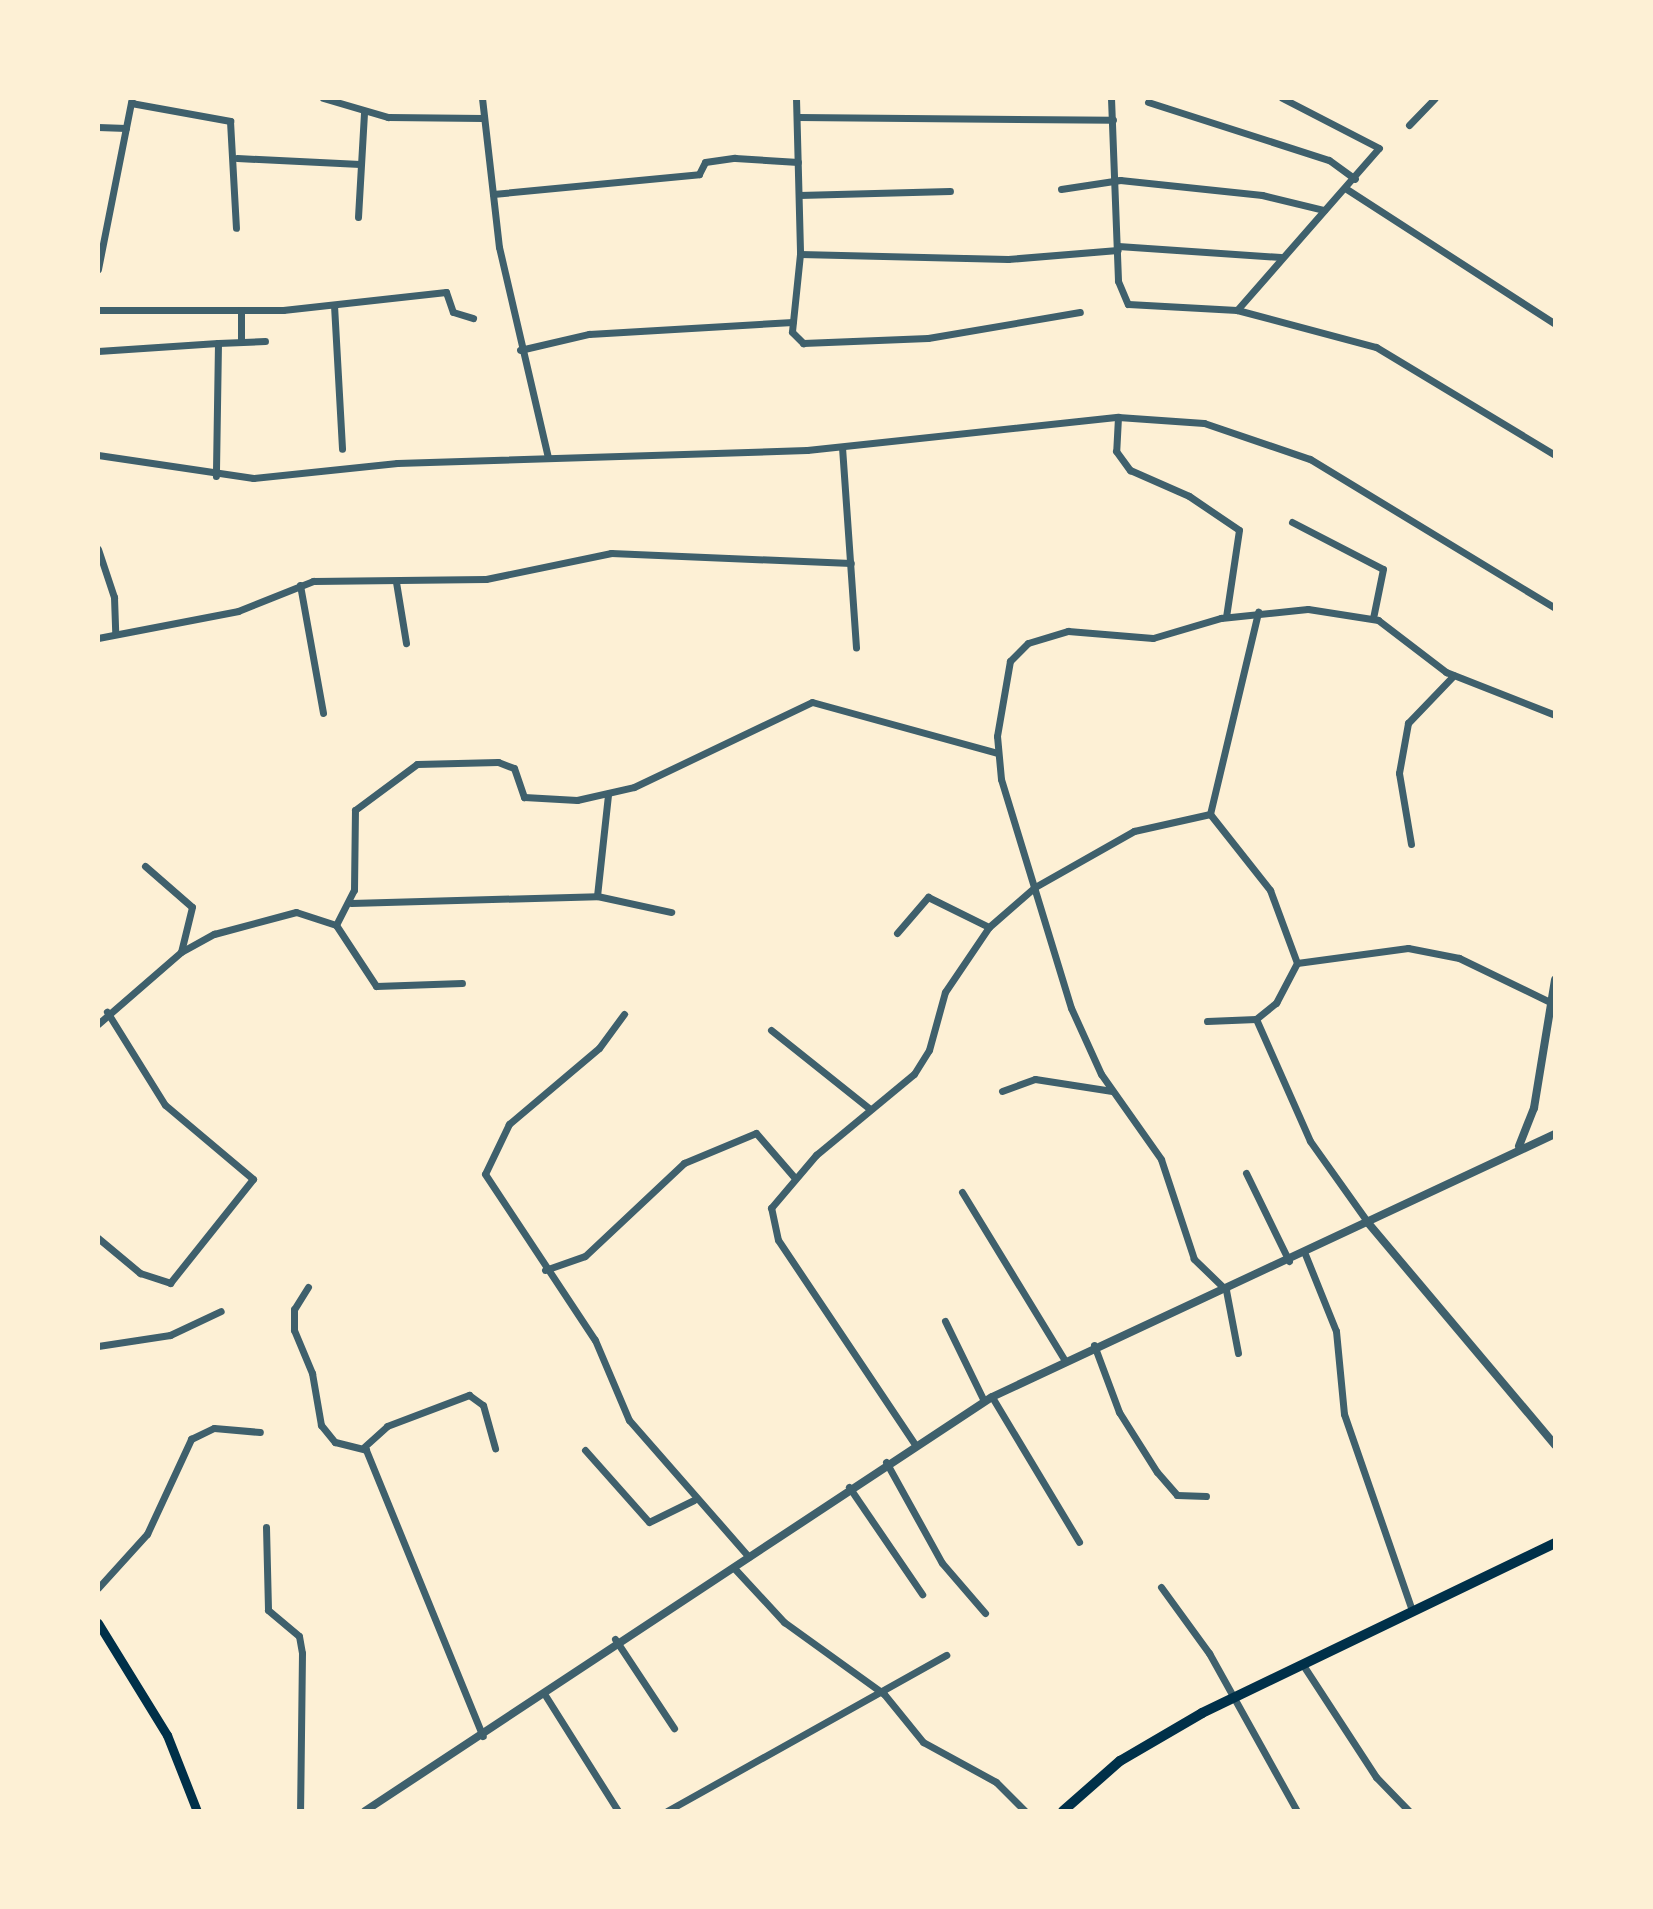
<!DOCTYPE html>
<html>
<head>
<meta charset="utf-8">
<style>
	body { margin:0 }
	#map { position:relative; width:1653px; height:1909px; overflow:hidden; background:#fdf0d5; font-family:Spectral,serif }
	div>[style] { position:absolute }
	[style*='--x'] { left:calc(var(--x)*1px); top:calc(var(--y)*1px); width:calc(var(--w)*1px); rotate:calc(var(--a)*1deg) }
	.minor>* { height:7px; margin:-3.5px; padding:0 3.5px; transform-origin:3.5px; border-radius:3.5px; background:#3f606c }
	.tertiary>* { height:8px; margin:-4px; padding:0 4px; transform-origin:4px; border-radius:4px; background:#3f606c }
	.secondary>* { height:9px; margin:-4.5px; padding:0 4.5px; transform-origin:4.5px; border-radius:4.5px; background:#003049 }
	.primary>* { height:10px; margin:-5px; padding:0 5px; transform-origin:5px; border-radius:5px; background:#003049 }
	span { translate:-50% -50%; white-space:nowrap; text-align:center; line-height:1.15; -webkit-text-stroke:8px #fdf0d5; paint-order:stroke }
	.frame { position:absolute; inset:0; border:100px solid #fdf0d5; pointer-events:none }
</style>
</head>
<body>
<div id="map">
	<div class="minor">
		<div style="--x:323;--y:98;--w:68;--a:16.3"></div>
		<div style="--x:388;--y:117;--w:95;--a:0.6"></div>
		<div style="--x:482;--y:98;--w:150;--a:83.5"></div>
		<div style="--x:499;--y:247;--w:216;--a:76.9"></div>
		<div style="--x:796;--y:98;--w:156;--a:88.5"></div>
		<div style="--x:800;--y:254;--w:208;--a:1.4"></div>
		<div style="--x:1008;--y:259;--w:110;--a:-4.7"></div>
		<div style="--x:1111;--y:98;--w:183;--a:87.8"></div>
		<div style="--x:1118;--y:281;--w:25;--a:67"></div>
		<div style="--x:1128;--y:304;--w:109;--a:3.2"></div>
		<div style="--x:1237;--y:310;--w:144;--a:14.9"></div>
		<div style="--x:1376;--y:347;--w:209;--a:31.1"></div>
		<div style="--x:1148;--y:102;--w:190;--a:17.8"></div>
		<div style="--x:1329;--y:160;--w:32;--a:36"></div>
		<div style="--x:131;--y:103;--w:101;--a:10.3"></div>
		<div style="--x:230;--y:121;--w:107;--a:86.8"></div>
		<div style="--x:798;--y:117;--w:315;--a:0.5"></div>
		<div style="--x:1409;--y:125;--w:37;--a:-46"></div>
		<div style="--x:98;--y:127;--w:28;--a:2"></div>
		<div style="--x:237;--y:158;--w:123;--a:2.8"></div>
		<div style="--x:1345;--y:188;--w:250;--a:32.9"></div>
		<div style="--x:1061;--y:189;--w:60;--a:-8.7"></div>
		<div style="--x:1120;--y:180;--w:143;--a:6"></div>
		<div style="--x:1262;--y:195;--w:64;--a:13.6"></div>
		<div style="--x:493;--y:194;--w:207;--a:-5.5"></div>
		<div style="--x:699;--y:174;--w:13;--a:-63"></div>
		<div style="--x:705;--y:162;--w:30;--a:-8"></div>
		<div style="--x:735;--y:158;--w:63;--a:3.6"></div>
		<div style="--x:799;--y:195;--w:151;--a:-1.5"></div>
		<div style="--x:358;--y:217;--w:105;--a:-86.7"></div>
		<div style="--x:1118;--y:246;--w:163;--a:3.9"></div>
		<div style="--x:800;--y:254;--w:78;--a:95.9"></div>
		<div style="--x:792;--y:332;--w:16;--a:45"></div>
		<div style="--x:803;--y:343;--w:125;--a:-2.3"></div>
		<div style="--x:928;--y:338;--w:154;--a:-9.7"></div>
		<div style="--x:98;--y:269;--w:174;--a:-78.8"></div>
		<div style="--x:334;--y:305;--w:144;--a:86.8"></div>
		<div style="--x:98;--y:310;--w:185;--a:0"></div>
		<div style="--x:283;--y:310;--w:164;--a:-6.3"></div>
		<div style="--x:446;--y:292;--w:21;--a:71"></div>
		<div style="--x:453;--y:312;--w:21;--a:17"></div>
		<div style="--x:241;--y:310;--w:32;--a:90"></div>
		<div style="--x:1237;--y:310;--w:215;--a:-48.8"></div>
		<div style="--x:1379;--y:148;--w:109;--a:-152.7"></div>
		<div style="--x:218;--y:343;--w:47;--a:-2.4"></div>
		<div style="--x:520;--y:350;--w:71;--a:-13.1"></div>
		<div style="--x:589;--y:334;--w:204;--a:-3.4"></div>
		<div style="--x:98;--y:351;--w:120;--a:-3.8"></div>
		<div style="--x:218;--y:343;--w:133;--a:90.9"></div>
		<div style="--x:1118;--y:417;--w:34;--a:93"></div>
		<div style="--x:1116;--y:451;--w:24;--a:54"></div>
		<div style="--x:1130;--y:470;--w:64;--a:23.8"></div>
		<div style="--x:1189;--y:496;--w:60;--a:34.2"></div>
		<div style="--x:1239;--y:530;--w:88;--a:98.5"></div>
		<div style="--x:842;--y:447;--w:201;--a:86"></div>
		<div style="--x:98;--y:455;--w:157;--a:8.4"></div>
		<div style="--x:253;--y:478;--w:145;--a:-5.9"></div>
		<div style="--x:397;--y:463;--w:410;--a:-1.8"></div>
		<div style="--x:807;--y:450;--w:313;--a:-6.1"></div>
		<div style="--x:1118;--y:417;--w:86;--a:4"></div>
		<div style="--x:1204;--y:423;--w:112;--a:18.8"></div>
		<div style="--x:1310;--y:459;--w:287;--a:31.3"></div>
		<div style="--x:1292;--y:522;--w:102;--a:27.3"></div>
		<div style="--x:1383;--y:569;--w:50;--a:101.5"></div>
		<div style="--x:98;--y:549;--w:51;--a:71.6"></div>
		<div style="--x:114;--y:597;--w:35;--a:88"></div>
		<div style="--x:396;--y:582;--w:62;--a:80.7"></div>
		<div style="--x:300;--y:585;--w:130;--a:79.8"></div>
		<div style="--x:98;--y:638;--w:143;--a:-10.9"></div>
		<div style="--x:238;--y:611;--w:81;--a:-21.8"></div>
		<div style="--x:313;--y:581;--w:173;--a:-0.7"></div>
		<div style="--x:486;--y:579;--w:128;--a:-11.7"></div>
		<div style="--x:611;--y:553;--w:240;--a:2.4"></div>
		<div style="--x:1210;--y:814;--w:97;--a:51.7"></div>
		<div style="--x:1270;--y:890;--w:78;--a:69.7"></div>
		<div style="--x:1297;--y:963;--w:112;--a:-7.7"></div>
		<div style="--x:1408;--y:948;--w:52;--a:11.1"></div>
		<div style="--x:1459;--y:958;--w:103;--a:25.8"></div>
		<div style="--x:1411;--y:844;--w:72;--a:-99.6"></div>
		<div style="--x:1399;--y:773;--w:51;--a:-79.8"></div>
		<div style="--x:1408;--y:723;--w:66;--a:-46.2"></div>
		<div style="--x:145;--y:866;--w:62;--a:41.1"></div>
		<div style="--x:192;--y:907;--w:46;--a:103.7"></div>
		<div style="--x:597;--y:896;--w:103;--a:-83.8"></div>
		<div style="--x:351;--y:903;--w:246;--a:-1.6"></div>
		<div style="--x:597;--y:896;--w:76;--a:12.2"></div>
		<div style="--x:336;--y:925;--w:39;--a:-63"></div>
		<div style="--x:354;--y:890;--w:80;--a:-89.3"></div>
		<div style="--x:355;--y:810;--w:77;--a:-36.6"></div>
		<div style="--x:417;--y:764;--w:81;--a:-1.4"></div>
		<div style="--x:498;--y:762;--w:17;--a:21"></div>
		<div style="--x:514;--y:768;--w:31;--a:71"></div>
		<div style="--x:524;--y:797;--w:53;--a:3.2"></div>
		<div style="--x:577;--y:800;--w:58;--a:-12.8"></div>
		<div style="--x:634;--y:787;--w:197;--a:-25.5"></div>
		<div style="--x:812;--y:702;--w:192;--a:15.4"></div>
		<div style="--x:897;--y:933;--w:48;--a:-49.3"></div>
		<div style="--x:928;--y:897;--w:68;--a:26.2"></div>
		<div style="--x:624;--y:1014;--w:42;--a:126.3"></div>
		<div style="--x:599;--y:1048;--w:118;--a:139.8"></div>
		<div style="--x:509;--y:1124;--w:55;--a:115.6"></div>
		<div style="--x:485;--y:1174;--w:199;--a:56.5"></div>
		<div style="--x:595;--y:1340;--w:87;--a:67"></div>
		<div style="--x:629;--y:1420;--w:182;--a:48.8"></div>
		<div style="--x:1256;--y:1019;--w:26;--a:-39"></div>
		<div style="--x:1276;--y:1003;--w:45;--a:-62.3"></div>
		<div style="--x:1207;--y:1021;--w:49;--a:-2.3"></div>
		<div style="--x:1256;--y:1019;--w:133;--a:66.1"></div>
		<div style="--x:1310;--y:1141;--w:102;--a:54.6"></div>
		<div style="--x:98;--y:1024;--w:110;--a:-40.9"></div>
		<div style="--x:181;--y:952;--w:38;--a:-29"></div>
		<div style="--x:214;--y:934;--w:85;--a:-15"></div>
		<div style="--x:296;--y:912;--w:42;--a:18"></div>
		<div style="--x:336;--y:925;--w:73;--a:56.7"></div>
		<div style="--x:376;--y:986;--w:86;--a:-2"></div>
		<div style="--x:771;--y:1030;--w:127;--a:38.6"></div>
		<div style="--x:1002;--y:1091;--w:35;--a:-20"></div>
		<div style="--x:1035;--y:1079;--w:78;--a:8.9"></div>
		<div style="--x:1246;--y:1173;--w:98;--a:64"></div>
		<div style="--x:962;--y:1192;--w:198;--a:58.6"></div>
		<div style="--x:98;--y:1238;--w:55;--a:39.8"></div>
		<div style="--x:140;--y:1273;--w:32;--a:18"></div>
		<div style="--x:170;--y:1283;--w:133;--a:-51.4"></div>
		<div style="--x:253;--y:1179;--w:115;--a:-139.9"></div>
		<div style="--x:165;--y:1105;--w:110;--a:-121.9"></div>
		<div style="--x:1305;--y:1254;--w:83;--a:68.1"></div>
		<div style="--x:1336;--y:1331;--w:83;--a:84.5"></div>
		<div style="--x:1344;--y:1414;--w:207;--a:70.9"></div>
		<div style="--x:545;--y:1270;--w:42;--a:-19.3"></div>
		<div style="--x:585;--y:1256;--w:136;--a:-43.2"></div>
		<div style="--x:684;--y:1163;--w:78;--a:-22.6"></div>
		<div style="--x:756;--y:1133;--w:58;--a:49.2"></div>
		<div style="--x:308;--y:1287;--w:26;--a:122"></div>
		<div style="--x:294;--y:1309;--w:21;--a:90"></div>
		<div style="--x:294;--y:1330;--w:47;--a:67.3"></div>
		<div style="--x:312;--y:1373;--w:53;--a:80.2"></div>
		<div style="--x:321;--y:1425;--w:22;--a:51"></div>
		<div style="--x:335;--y:1442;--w:32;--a:14"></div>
		<div style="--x:366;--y:1450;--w:309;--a:67.8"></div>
		<div style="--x:945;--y:1321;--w:89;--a:64"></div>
		<div style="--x:1094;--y:1345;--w:72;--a:69.5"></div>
		<div style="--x:1119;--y:1412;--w:71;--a:57.7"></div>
		<div style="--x:1157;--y:1472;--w:30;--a:49"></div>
		<div style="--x:1177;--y:1495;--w:29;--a:2"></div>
		<div style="--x:98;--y:1346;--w:73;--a:-8.7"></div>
		<div style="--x:170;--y:1335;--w:56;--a:-25.2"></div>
		<div style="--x:1238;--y:1353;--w:64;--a:-100.8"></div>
		<div style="--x:1226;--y:1290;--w:45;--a:-135.9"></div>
		<div style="--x:1194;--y:1259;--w:105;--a:-108.3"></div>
		<div style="--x:1161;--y:1159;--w:104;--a:-125.2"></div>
		<div style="--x:1101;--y:1074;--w:72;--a:-114.4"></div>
		<div style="--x:1071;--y:1008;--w:239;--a:-107"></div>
		<div style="--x:1001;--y:779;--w:43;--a:-95.3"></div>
		<div style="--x:997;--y:736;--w:76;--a:-80.2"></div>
		<div style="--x:1010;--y:661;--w:25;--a:-45"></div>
		<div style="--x:1028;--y:643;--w:42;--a:-16.7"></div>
		<div style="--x:1068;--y:631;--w:85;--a:4.7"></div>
		<div style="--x:1153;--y:638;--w:71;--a:-16.4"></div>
		<div style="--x:1221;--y:618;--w:87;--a:-5.9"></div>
		<div style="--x:1308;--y:609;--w:71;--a:8.9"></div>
		<div style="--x:1378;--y:620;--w:86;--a:37.4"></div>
		<div style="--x:1446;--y:672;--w:117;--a:21.5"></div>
		<div style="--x:992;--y:1397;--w:169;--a:59"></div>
		<div style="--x:914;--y:1443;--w:244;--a:-123.8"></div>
		<div style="--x:778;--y:1240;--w:33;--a:-102"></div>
		<div style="--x:771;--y:1208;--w:70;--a:-49.7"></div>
		<div style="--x:816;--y:1155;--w:127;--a:-39.6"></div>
		<div style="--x:914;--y:1074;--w:28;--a:-58"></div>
		<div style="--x:929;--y:1050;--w:60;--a:-74.6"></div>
		<div style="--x:945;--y:992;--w:78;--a:-55.9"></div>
		<div style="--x:989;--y:927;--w:61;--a:-41"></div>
		<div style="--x:1035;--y:887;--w:114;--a:-29.5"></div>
		<div style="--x:1134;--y:831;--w:78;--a:-12.6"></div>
		<div style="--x:1210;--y:814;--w:208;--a:-76.6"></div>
		<div style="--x:364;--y:1447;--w:31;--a:-42"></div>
		<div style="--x:387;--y:1426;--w:88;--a:-20.7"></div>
		<div style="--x:469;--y:1395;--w:17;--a:36"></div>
		<div style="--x:483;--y:1405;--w:45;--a:74.4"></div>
		<div style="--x:585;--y:1450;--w:96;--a:48.4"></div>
		<div style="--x:649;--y:1522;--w:50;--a:-26.1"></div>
		<div style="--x:886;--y:1462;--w:115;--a:61"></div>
		<div style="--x:942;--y:1563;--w:66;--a:49.3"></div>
		<div style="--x:849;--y:1487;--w:130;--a:55.7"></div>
		<div style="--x:266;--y:1527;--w:83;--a:88.6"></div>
		<div style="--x:268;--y:1610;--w:40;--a:40"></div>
		<div style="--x:299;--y:1636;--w:17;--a:80"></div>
		<div style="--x:302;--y:1653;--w:158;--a:90.7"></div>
		<div style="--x:734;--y:1568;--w:74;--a:47.2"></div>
		<div style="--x:784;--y:1622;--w:123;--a:35.8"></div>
		<div style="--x:884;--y:1694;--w:62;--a:50.9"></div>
		<div style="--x:923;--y:1742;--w:83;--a:28.7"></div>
		<div style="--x:996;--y:1782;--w:41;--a:45"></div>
		<div style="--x:1161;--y:1587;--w:82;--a:54"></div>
		<div style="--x:1209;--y:1653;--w:181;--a:60.9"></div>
		<div style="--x:98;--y:1588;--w:73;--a:-47.8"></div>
		<div style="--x:147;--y:1534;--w:105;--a:-65.1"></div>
		<div style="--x:191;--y:1439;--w:25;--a:-26"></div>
		<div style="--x:214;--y:1428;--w:46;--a:5"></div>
		<div style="--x:615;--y:1639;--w:107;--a:56.5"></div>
		<div style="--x:1303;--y:1665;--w:134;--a:56.9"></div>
		<div style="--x:1376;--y:1777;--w:47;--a:45.9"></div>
		<div style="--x:545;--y:1695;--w:137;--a:57.8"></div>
		<div style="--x:667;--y:1811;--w:320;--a:-29.2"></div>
	</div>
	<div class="tertiary">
		<div style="--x:1519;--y:1146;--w:41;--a:-68.5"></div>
		<div style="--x:1534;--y:1108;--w:130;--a:-80.7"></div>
		<div style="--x:1369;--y:1224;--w:289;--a:49.9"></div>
		<div style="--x:365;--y:1811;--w:751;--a:-33.44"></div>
		<div style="--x:992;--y:1397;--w:621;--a:-25.04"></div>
	</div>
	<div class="secondary">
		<div style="--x:98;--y:1623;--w:132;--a:58.4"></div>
		<div style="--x:167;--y:1735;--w:82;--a:68.5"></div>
	</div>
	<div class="primary">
		<div style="--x:1063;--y:1811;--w:76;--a:-41.3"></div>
		<div style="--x:1120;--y:1761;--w:95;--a:-30.3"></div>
		<div style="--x:1202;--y:1713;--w:392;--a:-25.7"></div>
	</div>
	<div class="frame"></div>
</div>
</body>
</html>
